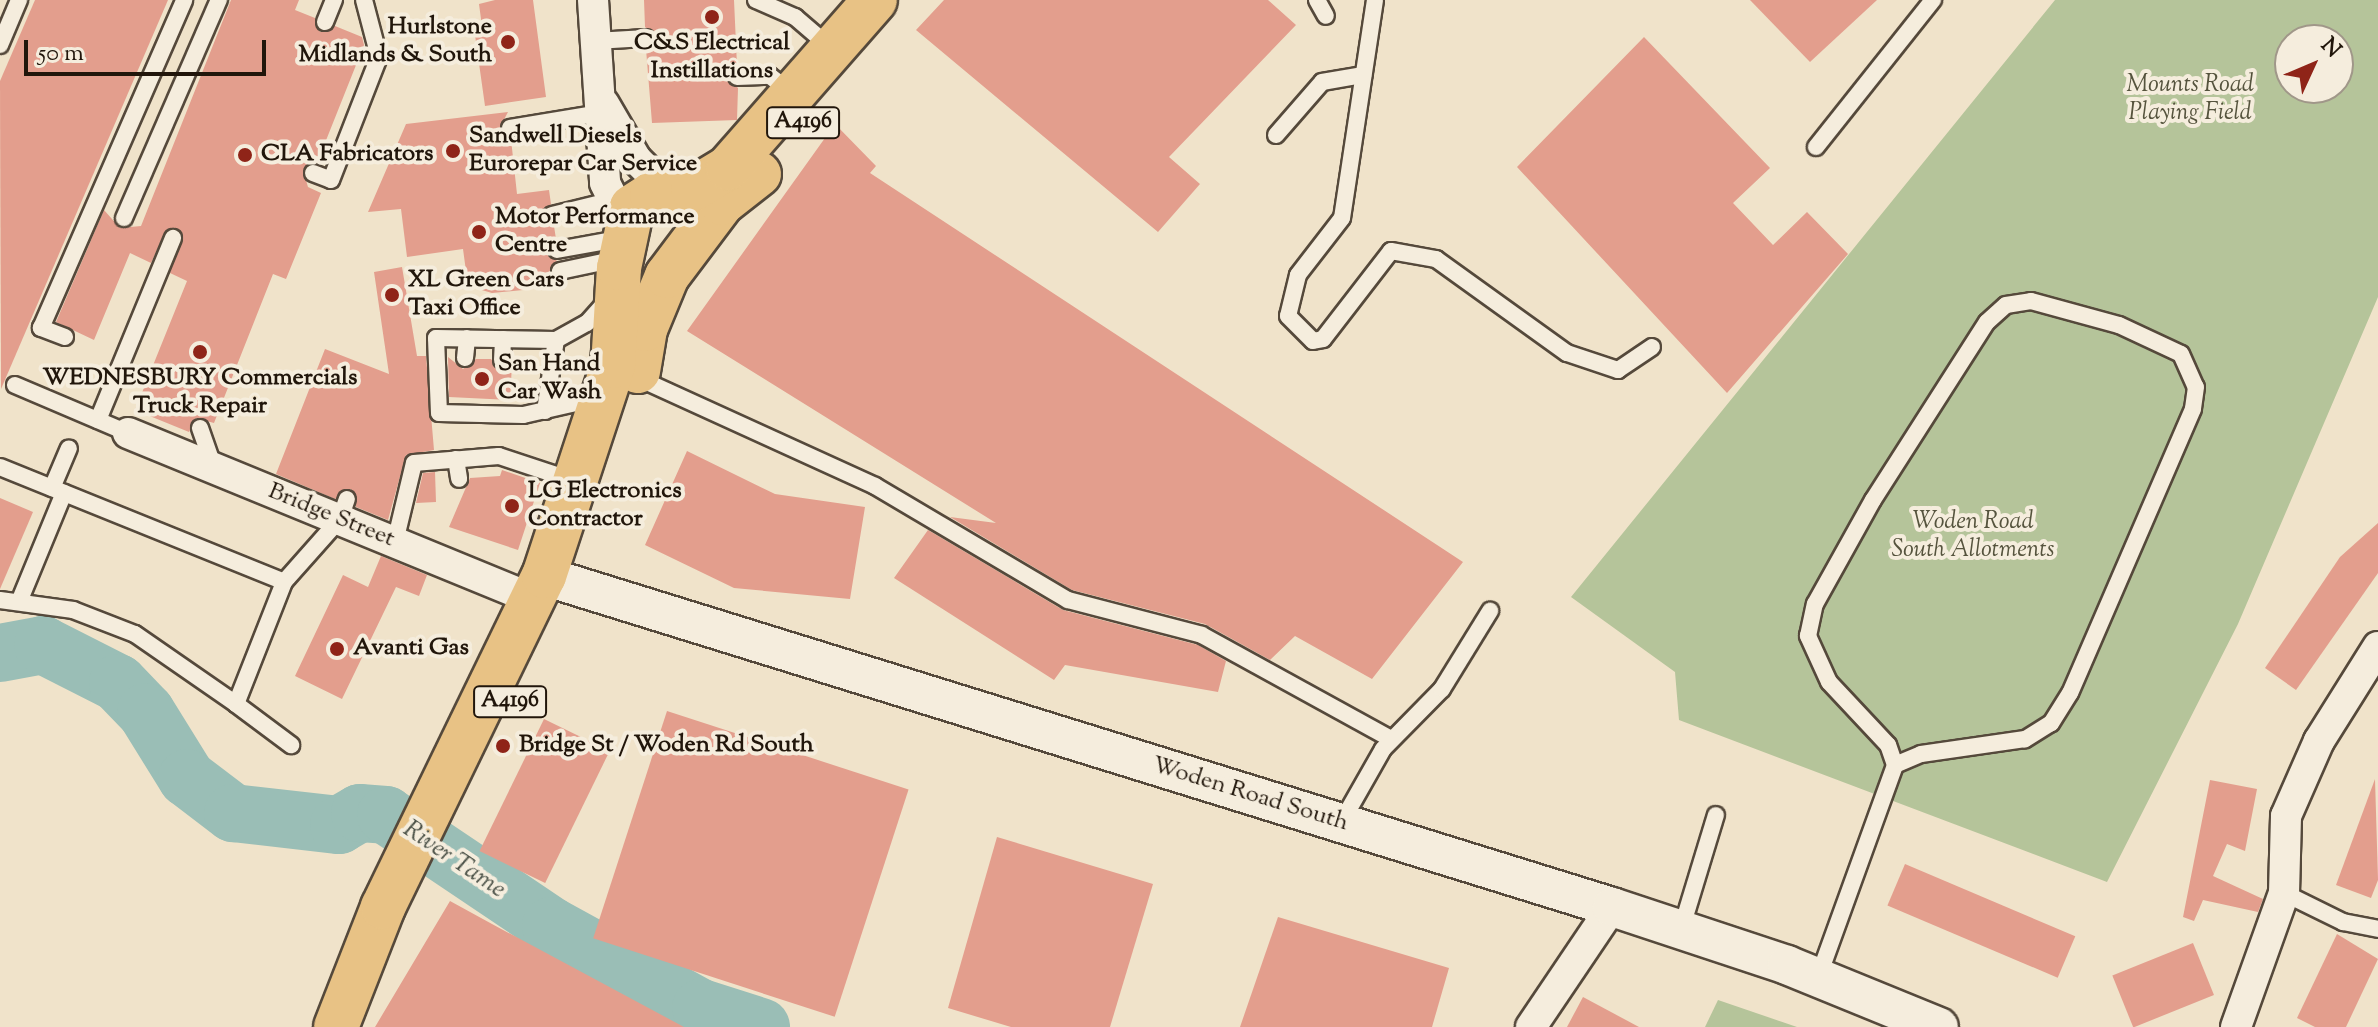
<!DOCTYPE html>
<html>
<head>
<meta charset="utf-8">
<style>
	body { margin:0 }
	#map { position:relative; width:2378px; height:1027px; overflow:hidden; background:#f0e3ca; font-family:"Sorts Mill Goudy",serif }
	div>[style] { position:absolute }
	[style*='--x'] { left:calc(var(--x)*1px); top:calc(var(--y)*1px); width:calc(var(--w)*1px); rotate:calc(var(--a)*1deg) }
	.green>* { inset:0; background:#b5c49a }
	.river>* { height:58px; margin:-29px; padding:0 29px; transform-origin:29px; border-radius:29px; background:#9abeb6 }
	.building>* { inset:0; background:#e39e8d; transform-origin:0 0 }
	.roads { filter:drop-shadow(2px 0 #55493b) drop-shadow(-2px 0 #55493b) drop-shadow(0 2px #55493b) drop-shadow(0 -2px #55493b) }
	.service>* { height:16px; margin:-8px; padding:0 8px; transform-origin:8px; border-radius:8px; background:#f5eddd }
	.minor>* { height:30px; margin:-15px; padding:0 15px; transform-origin:15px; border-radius:15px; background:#f5eddd }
	.tertiary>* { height:38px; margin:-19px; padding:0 19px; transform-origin:19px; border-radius:19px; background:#f5eddd }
	.primary>* { height:44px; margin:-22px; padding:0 22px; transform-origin:22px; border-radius:22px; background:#e8c285 }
	.dots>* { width:22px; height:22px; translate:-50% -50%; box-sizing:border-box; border:4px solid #f5eddd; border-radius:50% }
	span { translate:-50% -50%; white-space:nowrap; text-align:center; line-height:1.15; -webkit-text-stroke:8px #f5eddd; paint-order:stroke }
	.shield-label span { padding:2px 6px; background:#f5eddd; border:2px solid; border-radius:6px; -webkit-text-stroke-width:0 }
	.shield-label { font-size:22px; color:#21160b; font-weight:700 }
	.poi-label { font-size:24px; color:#21160b; font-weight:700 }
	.right { translate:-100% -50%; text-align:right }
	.left { translate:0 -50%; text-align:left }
	.park-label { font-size:24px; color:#55533d; font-style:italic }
	.street-label { font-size:24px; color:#21160b }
	.water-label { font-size:26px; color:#4b5147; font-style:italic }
	.north { position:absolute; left:2274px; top:24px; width:80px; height:80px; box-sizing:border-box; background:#f5eddd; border:2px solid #a09789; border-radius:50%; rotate:46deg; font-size:22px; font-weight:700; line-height:32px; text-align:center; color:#21160b }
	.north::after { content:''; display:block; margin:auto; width:28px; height:36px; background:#8f2418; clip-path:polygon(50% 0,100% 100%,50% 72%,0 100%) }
	.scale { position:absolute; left:24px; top:40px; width:242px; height:36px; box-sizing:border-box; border:4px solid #21160b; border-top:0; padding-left:10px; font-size:24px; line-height:28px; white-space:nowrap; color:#21160b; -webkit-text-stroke:6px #f5eddd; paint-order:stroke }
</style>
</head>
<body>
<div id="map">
	<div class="green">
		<div style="clip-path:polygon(evenodd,2055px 0,2378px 0,2378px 297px,2238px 624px,2107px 882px,1679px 720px,1675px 672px,1571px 597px,2055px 0,2290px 40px,2338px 40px,2338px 88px,2290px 88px,2290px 40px)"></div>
		<div style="clip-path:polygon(1718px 1000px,1797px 1027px,1705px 1027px)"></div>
	</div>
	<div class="river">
		<div style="--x:0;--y:653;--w:44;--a:-10.5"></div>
		<div style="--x:43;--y:645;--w:84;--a:26.9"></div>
		<div style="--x:118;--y:683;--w:40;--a:46"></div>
		<div style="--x:146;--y:712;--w:78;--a:58.2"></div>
		<div style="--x:187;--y:778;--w:58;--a:37.3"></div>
		<div style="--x:233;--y:813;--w:107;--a:6.5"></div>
		<div style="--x:339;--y:825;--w:24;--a:-30"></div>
		<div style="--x:360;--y:813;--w:26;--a:4"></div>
		<div style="--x:386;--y:815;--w:199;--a:33.9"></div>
		<div style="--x:551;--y:926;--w:171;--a:28.7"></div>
		<div style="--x:701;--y:1008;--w:63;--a:17.6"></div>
	</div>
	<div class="building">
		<div style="clip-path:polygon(35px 0,168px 0,1px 389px,0 81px)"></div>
		<div style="clip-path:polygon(231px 0,299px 0,295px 10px,315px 18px,320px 32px,335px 26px,362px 37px,364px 45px,317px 163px,303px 170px,308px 187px,321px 193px,286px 279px,273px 274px,214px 423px,196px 418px,189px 432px,135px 410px,187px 281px,170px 273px,181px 231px,166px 230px,151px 263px,130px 253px,94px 340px,56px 322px,104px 210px,120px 228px,141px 226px)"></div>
		<div style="clip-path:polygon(495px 0,533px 0,546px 97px,485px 106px,475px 35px,483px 34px,479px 4px)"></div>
		<div style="clip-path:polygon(644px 0,734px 0,737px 66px,726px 77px,738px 88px,737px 120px,652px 123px,646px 49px,657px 37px,645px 27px)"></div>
		<div style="clip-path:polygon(944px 0,1268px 0,1296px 25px,1169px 157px,1200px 184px,1158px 232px,916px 30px)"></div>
		<div style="clip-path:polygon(1750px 0,1877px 0,1810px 62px)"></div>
		<div style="clip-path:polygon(1644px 37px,1770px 168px,1733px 203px,1773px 245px,1807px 212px,1848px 254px,1727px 393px,1517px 167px)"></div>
		<div style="clip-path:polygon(508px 112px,499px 129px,511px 139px,517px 194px,549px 190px,551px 204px,541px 217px,554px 226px,556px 239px,546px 251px,557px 261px,549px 272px,563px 286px,492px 293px,468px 286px,463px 249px,407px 257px,401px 209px,368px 212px,406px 124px)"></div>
		<div style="clip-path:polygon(835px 124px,876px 166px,870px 173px,1463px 562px,1372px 679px,1295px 636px,1270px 660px,1205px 624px,1072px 590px,950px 517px,996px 523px,687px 331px)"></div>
		<div style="clip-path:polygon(402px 267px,417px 356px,426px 356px,434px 450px,406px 455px,388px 520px,356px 507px,351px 489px,335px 499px,276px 474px,325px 349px,389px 374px,374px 272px)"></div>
		<div style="clip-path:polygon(448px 357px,463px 369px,476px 359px,491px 359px,501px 371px,512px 364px,510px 400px,449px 397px)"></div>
		<div style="clip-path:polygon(687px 451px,775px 494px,865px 507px,850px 599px,734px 588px,645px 545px)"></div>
		<div style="clip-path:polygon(502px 470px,540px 483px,518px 550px,449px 527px,470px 478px,500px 476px)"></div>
		<div style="clip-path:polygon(435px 472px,436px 502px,416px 503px,423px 473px)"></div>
		<div style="clip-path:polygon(0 498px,33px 512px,0 589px)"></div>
		<div style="clip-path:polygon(2378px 523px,2378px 573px,2296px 690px,2265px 668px,2340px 557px)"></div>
		<div style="clip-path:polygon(928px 530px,1063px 610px,1198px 645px,1226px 661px,1218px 692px,1065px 665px,1054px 680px,894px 578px)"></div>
		<div style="clip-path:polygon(381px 556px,427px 575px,419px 596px,396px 587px,342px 699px,295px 676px,343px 575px,368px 587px)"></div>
		<div style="left:667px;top:711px;width:254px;height:239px;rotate:18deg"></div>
		<div style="left:544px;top:719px;width:73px;height:147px;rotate:26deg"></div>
		<div style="clip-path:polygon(2375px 779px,2378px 880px,2371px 898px,2336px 885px)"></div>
		<div style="clip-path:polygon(2210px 780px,2257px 789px,2245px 851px,2227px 844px,2213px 876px,2263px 899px,2258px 912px,2203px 900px,2194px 921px,2183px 917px)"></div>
		<div style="clip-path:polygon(997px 837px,1153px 884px,1110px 1027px,1011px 1027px,948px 1008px)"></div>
		<div style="left:1905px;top:864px;width:185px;height:45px;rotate:23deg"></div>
		<div style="clip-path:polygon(450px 901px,492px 924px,684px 1027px,375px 1027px)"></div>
		<div style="clip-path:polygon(1278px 917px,1449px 968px,1432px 1027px,1240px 1027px)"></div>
		<div style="clip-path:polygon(2337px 934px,2378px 959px,2346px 1027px,2315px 1027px,2297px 1018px)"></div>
		<div style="left:2193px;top:943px;width:56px;height:87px;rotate:68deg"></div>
		<div style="clip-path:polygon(1583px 997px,1639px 1027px,1567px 1027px)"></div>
	</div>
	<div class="roads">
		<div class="service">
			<div style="--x:756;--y:0;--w:43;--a:23.6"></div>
			<div style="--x:795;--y:17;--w:48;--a:40.7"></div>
			<div style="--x:1317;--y:0;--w:18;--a:61"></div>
			<div style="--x:1375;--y:0;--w:220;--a:98.6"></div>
			<div style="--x:1342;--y:218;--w:72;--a:127.7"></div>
			<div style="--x:1298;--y:275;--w:42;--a:103.7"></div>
			<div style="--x:1288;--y:316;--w:35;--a:45"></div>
			<div style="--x:1313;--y:341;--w:10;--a:-11"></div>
			<div style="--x:1323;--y:339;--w:111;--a:-52.3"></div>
			<div style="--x:1391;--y:251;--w:46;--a:10.1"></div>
			<div style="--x:1436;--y:259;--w:161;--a:35.7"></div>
			<div style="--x:1567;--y:353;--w:54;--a:18.4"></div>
			<div style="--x:1618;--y:370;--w:41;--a:-34.1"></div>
			<div style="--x:325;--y:22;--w:24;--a:-68"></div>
			<div style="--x:595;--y:41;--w:51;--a:-3.4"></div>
			<div style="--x:0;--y:45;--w:49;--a:-67.1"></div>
			<div style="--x:737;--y:77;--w:33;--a:-2"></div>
			<div style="--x:770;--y:76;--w:29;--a:38"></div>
			<div style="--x:510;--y:128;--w:98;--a:-9.4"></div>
			<div style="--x:1276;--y:135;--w:70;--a:-49"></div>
			<div style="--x:1322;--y:82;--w:42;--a:-9.7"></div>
			<div style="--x:1816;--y:147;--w:188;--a:-51.5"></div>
			<div style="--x:313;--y:173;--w:19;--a:21"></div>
			<div style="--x:331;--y:180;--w:132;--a:-68.7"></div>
			<div style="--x:379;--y:57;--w:59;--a:-104.7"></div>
			<div style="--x:552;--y:215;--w:63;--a:-13.8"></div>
			<div style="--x:124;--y:218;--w:238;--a:-66.5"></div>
			<div style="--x:557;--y:250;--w:67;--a:-10.3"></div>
			<div style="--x:560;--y:271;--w:58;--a:-11.9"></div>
			<div style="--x:65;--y:337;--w:26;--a:-159"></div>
			<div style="--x:41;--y:328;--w:358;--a:-66.4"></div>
			<div style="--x:465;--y:358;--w:20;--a:-84"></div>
			<div style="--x:502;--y:360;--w:21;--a:-87"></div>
			<div style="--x:636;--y:377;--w:263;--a:24.5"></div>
			<div style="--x:875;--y:486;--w:224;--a:30.6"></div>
			<div style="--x:1068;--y:600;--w:138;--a:14.6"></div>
			<div style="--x:1202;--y:635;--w:216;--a:28.8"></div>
			<div style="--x:15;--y:385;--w:123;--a:23"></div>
			<div style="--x:598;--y:410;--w:23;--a:-162"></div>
			<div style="--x:576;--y:403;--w:54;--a:167.2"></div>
			<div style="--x:523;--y:415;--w:84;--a:-178.6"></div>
			<div style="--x:439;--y:413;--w:75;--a:-92.3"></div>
			<div style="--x:436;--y:338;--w:120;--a:1"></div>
			<div style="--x:556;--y:340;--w:35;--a:-29"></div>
			<div style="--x:587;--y:323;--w:25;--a:-48"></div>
			<div style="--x:604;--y:304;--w:7;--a:16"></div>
			<div style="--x:545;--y:411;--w:72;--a:-81.2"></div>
			<div style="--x:98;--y:420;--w:197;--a:-67.6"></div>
			<div style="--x:200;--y:428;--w:42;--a:70.7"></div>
			<div style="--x:456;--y:459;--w:20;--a:81"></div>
			<div style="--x:0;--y:467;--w:306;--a:22"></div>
			<div style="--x:52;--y:488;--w:43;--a:-67"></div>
			<div style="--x:395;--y:542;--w:81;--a:-76.5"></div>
			<div style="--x:414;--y:463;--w:85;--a:-4.7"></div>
			<div style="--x:499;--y:456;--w:79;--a:18.4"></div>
			<div style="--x:0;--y:600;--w:74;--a:7.8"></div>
			<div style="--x:73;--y:610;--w:66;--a:21.2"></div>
			<div style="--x:135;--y:634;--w:123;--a:34.7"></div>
			<div style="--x:236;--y:704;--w:131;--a:-68.5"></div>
			<div style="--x:284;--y:582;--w:84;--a:-48.4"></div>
			<div style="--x:340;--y:519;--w:21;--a:-71"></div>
			<div style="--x:19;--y:602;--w:118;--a:-67.6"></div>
			<div style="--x:236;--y:704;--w:69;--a:36.7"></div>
			<div style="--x:1341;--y:823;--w:85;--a:-60.4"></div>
			<div style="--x:1383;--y:749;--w:84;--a:-45.5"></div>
			<div style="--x:1442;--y:689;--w:92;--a:-58.4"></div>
			<div style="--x:2284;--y:893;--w:66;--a:26.2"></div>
			<div style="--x:2343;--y:922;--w:36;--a:11"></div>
			<div style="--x:1681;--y:930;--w:120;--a:-73.1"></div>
			<div style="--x:1818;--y:978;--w:226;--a:-70.1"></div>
			<div style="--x:1895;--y:765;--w:21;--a:-109"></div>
			<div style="--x:1888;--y:745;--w:86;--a:-133.1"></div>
			<div style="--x:1829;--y:682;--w:51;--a:-114.5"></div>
			<div style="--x:1808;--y:636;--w:33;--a:-78"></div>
			<div style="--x:1815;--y:604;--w:119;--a:-60.9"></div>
			<div style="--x:1873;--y:500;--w:211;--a:-57.4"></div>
			<div style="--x:1987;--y:322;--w:25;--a:-42"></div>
			<div style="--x:2006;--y:305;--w:25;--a:-9"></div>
			<div style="--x:2031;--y:301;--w:91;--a:15.3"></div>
			<div style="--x:2119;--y:325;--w:68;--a:25.1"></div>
			<div style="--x:2181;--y:354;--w:36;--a:66"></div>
			<div style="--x:2196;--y:387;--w:22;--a:98"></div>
			<div style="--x:2193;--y:409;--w:309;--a:113.4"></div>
			<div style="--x:2070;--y:693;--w:36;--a:122"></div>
			<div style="--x:2051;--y:723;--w:31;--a:148"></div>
			<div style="--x:2025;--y:739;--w:105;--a:171.8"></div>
			<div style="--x:1921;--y:754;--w:28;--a:157"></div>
		</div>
		<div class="minor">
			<div style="--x:593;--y:0;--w:183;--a:86.2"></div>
			<div style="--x:605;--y:183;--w:45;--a:63.4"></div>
			<div style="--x:604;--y:104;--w:64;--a:59.8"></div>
			<div style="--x:636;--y:159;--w:49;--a:45"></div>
			<div style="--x:128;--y:433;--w:438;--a:22.3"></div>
			<div style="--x:1531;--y:1027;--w:145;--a:-56"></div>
			<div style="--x:2236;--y:1027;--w:142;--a:-70.3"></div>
			<div style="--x:2284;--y:893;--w:77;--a:-88.5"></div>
			<div style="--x:2286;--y:816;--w:82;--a:-66.3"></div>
			<div style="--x:2319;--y:741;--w:111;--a:-57.9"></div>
		</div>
		<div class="tertiary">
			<div style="--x:544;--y:576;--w:1118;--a:17.22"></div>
			<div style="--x:1612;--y:907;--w:184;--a:18.3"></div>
			<div style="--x:1787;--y:965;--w:164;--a:22.2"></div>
		</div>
		<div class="primary">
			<div style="--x:638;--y:371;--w:43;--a:-80.5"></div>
			<div style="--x:645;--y:329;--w:57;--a:-67.5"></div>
			<div style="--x:667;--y:276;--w:91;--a:-53"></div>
			<div style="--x:722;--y:203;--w:47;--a:-38.1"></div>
			<div style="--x:336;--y:1027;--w:129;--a:-68.6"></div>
			<div style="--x:383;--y:907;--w:368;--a:-64.1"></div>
			<div style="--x:544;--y:576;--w:221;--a:-71.8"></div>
			<div style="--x:613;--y:366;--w:98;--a:-86.5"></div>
			<div style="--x:619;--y:268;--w:62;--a:-78"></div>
			<div style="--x:632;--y:207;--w:24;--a:-33"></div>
			<div style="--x:652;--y:194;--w:41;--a:-7"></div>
			<div style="--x:693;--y:189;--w:41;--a:-31"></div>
			<div style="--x:728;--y:168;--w:223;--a:-48.8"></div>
		</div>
	</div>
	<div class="dots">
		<div style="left:712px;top:17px;background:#8f2418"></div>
		<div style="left:508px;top:42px;background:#8f2418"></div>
		<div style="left:453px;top:151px;background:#8f2418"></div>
		<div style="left:245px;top:155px;background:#8f2418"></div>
		<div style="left:479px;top:232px;background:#8f2418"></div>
		<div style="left:392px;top:295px;background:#8f2418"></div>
		<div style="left:200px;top:352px;background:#8f2418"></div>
		<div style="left:482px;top:379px;background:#8f2418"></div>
		<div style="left:512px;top:506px;background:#8f2418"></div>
		<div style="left:337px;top:649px;background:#8f2418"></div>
		<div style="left:503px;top:746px;background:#8f2418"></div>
	</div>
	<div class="shield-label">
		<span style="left:803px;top:123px">A4196</span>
		<span style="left:510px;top:702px">A4196</span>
	</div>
	<div class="poi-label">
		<span class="right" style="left:492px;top:42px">Hurlstone<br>Midlands &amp; South</span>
		<span style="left:712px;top:58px">C&amp;S Electrical<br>Instillations</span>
		<span class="left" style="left:469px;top:151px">Sandwell Diesels<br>Eurorepar Car Service</span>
		<span class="left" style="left:261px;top:155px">CLA Fabricators</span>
		<span class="left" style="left:495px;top:232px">Motor Performance<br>Centre</span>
		<span class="left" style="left:408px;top:295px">XL Green Cars<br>Taxi Office</span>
		<span class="left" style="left:498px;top:379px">San Hand<br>Car Wash</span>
		<span style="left:200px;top:393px">WEDNESBURY Commercials<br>Truck Repair</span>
		<span class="left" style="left:528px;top:506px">LG Electronics<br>Contractor</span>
		<span class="left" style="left:353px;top:649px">Avanti Gas</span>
		<span class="left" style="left:519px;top:746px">Bridge St / Woden Rd South</span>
	</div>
	<div class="park-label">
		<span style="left:2190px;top:100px">Mounts Road<br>Playing Field</span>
		<span style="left:1973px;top:537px">Woden Road<br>South Allotments</span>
	</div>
	<div class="street-label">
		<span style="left:331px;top:516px;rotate:22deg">Bridge Street</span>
		<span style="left:1250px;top:795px;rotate:17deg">Woden Road South</span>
	</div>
	<div class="water-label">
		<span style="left:454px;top:860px;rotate:34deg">River Tame</span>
	</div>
	<div class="north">N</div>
	<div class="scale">50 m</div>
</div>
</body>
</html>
